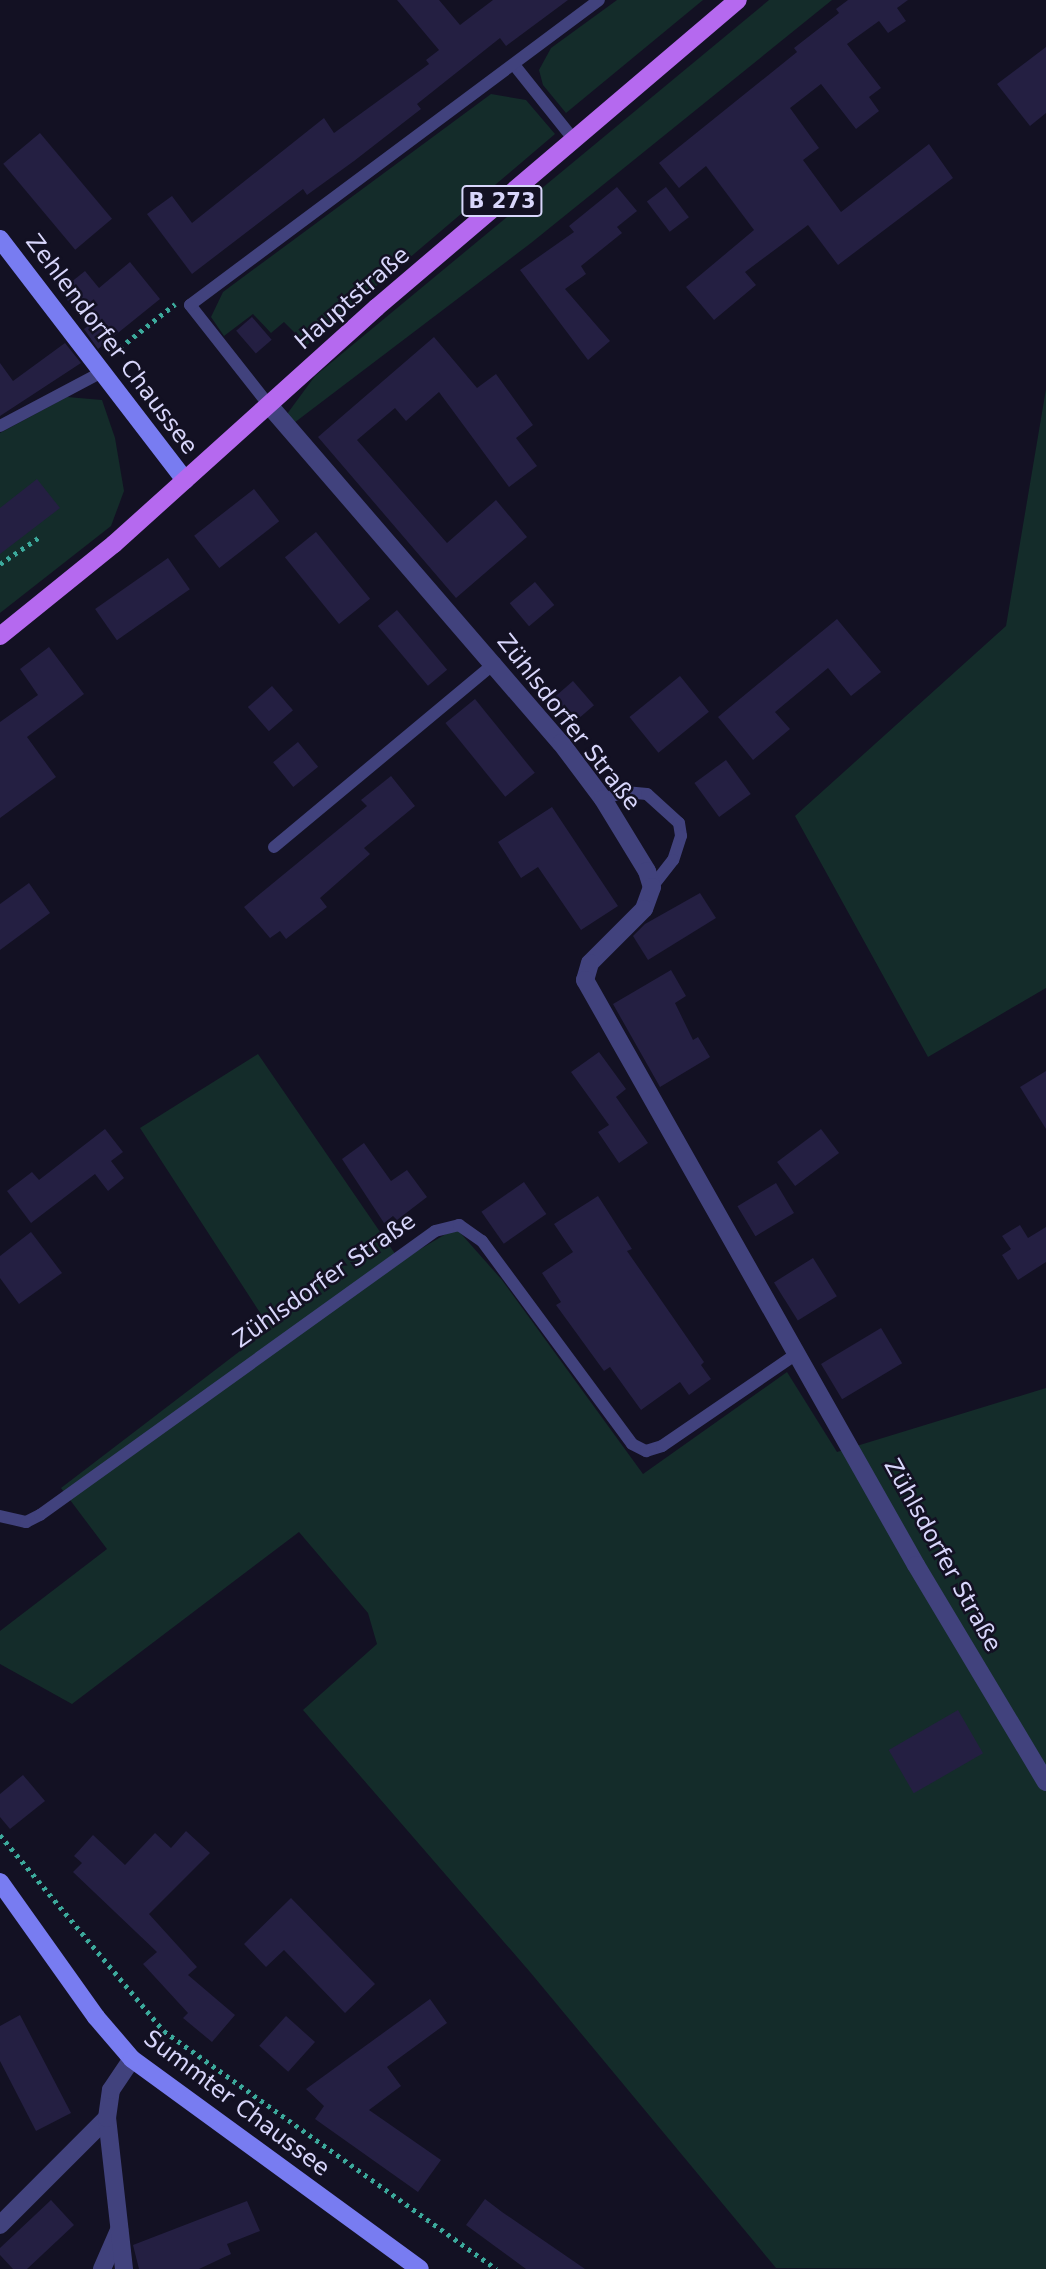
<!DOCTYPE html>
<html>
<head>
<meta charset="utf-8">
<style>
	body { margin:0 }
	#map { position:relative; width:1046px; height:2269px; overflow:hidden; background:#131123; font-family:"DejaVu Sans",sans-serif }
	div>[style] { position:absolute }
	[style*='--x'] { left:calc(var(--x)*1px); top:calc(var(--y)*1px); width:calc(var(--w)*1px); rotate:calc(var(--a)*1deg) }
	.green>* { inset:0; background:#142c2a }
	.building>* { inset:0; background:#241f42; transform-origin:0 0 }
	.path>* { height:4.5px; margin-top:-2.25px; transform-origin:0; background:repeating-linear-gradient(90deg,#3caa9c 0 3.5px,transparent 0 8.5px) }
	.service>* { height:12px; margin:-6px; padding:0 6px; transform-origin:6px; border-radius:6px; background:#41427d }
	.minor>* { height:18px; margin:-9px; padding:0 9px; transform-origin:9px; border-radius:9px; background:#41427d }
	.secondary>* { height:18px; margin:-9px; padding:0 9px; transform-origin:9px; border-radius:9px; background:#787cf1 }
	.primary>* { height:18px; margin:-9px; padding:0 9px; transform-origin:9px; border-radius:9px; background:#b569ef }
	span { translate:-50% -50%; white-space:nowrap; text-align:center; line-height:1.15; -webkit-text-stroke:5px #131123; paint-order:stroke }
	.shield-label span { padding:2px 5px; background:#131123; border:2px solid; border-radius:5px; -webkit-text-stroke-width:0 }
	.shield-label { font-size:21px; color:#d8d6fb; font-weight:700 }
	.street-label { font-size:23px; color:#d8d6fb }
</style>
</head>
<body>
<div id="map">
	<div class="green">
		<div style="clip-path:polygon(617px 0,703px 0,566px 113px,543px 85px,539px 70px,551px 48px)"></div>
		<div style="clip-path:polygon(769px 0,832px 0,531px 243px,290px 426px,287px 414px,315px 376px)"></div>
		<div style="clip-path:polygon(491px 94px,526px 100px,555px 134px,307px 345px,284px 322px,271px 333px,253px 314px,224px 336px,211px 317px,223px 292px)"></div>
		<div style="clip-path:polygon(1046px 389px,1046px 988px,928px 1057px,795px 816px,1006px 626px)"></div>
		<div style="clip-path:polygon(67px 397px,102px 400px,115px 438px,124px 491px,111px 526px,0 613px,0 433px)"></div>
		<div style="clip-path:polygon(258px 1054px,400px 1261px,456px 1228px,502px 1280px,643px 1474px,787px 1372px,837px 1452px,1046px 1388px,1046px 2269px,776px 2268px,530px 1972px,303px 1710px,377px 1644px,368px 1613px,299px 1532px,72px 1704px,0 1664px,0 1631px,107px 1549px,61px 1488px,270px 1328px,140px 1128px)"></div>
	</div>
	<div class="building">
		<div style="clip-path:polygon(397px 0,439px 0,460px 25px,493px 0,568px 0,506px 46px,500px 38px,417px 104px,421px 109px,354px 161px,307px 195px,303px 189px,192px 274px,147px 214px,172px 196px,192px 223px,324px 118px,334px 133px,429px 64px,426px 60px,439px 50px)"></div>
		<div style="clip-path:polygon(848px 0,908px 0,897px 8px,906px 21px,888px 33px,879px 21px,847px 44px,881px 88px,869px 97px,879px 111px,856px 129px,821px 84px,790px 108px,819px 148px,803px 160px,841px 212px,929px 144px,953px 178px,838px 265px,808px 225px,745px 272px,756px 285px,714px 320px,686px 287px,754px 230px,706px 166px,679px 188px,659px 163px,797px 52px,794px 48px,839px 13px,836px 9px)"></div>
		<div style="clip-path:polygon(1046px 47px,1046px 113px,1030px 126px,997px 84px)"></div>
		<div style="left:40px;top:133px;width:112px;height:48px;rotate:50deg"></div>
		<div style="clip-path:polygon(617px 187px,637px 211px,617px 227px,622px 233px,581px 266px,586px 274px,565px 289px,610px 341px,588px 360px,520px 270px,574px 232px,569px 226px)"></div>
		<div style="left:666px;top:187px;width:38px;height:24px;rotate:53deg"></div>
		<div style="clip-path:polygon(130px 262px,160px 299px,98px 349px,84px 329px,88px 326px,60px 291px,85px 271px,99px 288px)"></div>
		<div style="left:252px;top:317px;width:30px;height:21px;rotate:49deg"></div>
		<div style="clip-path:polygon(434px 337px,477px 388px,496px 374px,533px 425px,516px 438px,537px 466px,509px 487px,439px 392px,406px 421px,395px 408px,357px 440px,447px 543px,496px 500px,527px 537px,456px 598px,318px 437px)"></div>
		<div style="clip-path:polygon(65px 343px,81px 363px,0 416px,0 363px,13px 381px)"></div>
		<div style="clip-path:polygon(37px 479px,60px 508px,0 554px,0 508px)"></div>
		<div style="left:254px;top:489px;width:41px;height:76px;rotate:52deg"></div>
		<div style="left:316px;top:532px;width:86px;height:40px;rotate:51deg"></div>
		<div style="left:168px;top:558px;width:38px;height:89px;rotate:55deg"></div>
		<div style="left:535px;top:582px;width:30px;height:33px;rotate:50deg"></div>
		<div style="left:397px;top:610px;width:78px;height:25px;rotate:50deg"></div>
		<div style="clip-path:polygon(837px 619px,881px 672px,851px 696px,828px 668px,775px 712px,790px 729px,753px 760px,718px 717px)"></div>
		<div style="clip-path:polygon(49px 647px,84px 694px,27px 737px,56px 777px,0 818px,0 722px,38px 695px,20px 669px)"></div>
		<div style="left:680px;top:676px;width:46px;height:65px;rotate:51deg"></div>
		<div style="left:573px;top:681px;width:32px;height:30px;rotate:49deg"></div>
		<div style="left:272px;top:686px;width:32px;height:32px;rotate:49deg"></div>
		<div style="left:475px;top:699px;width:95px;height:38px;rotate:51deg"></div>
		<div style="left:298px;top:742px;width:32px;height:32px;rotate:51deg"></div>
		<div style="left:726px;top:760px;width:42px;height:39px;rotate:54deg"></div>
		<div style="clip-path:polygon(391px 776px,415px 806px,364px 848px,370px 854px,320px 898px,327px 907px,286px 939px,280px 931px,270px 938px,244px 907px,367px 806px,361px 800px)"></div>
		<div style="clip-path:polygon(552px 807px,618px 906px,581px 930px,538px 867px,521px 878px,498px 842px)"></div>
		<div style="clip-path:polygon(29px 883px,50px 913px,0 950px,0 904px)"></div>
		<div style="clip-path:polygon(700px 893px,716px 918px,648px 960px,633px 936px,645px 924px)"></div>
		<div style="clip-path:polygon(671px 970px,686px 996px,675px 1003px,693px 1040px,698px 1037px,710px 1057px,660px 1087px,613px 1004px)"></div>
		<div style="clip-path:polygon(599px 1052px,626px 1089px,616px 1097px,648px 1143px,619px 1163px,598px 1132px,609px 1125px,571px 1072px)"></div>
		<div style="clip-path:polygon(1046px 1071px,1046px 1129px,1020px 1087px)"></div>
		<div style="clip-path:polygon(105px 1129px,123px 1152px,111px 1161px,124px 1178px,108px 1191px,95px 1174px,31px 1223px,7px 1191px,32px 1172px,39px 1180px)"></div>
		<div style="left:821px;top:1129px;width:30px;height:55px;rotate:53deg"></div>
		<div style="clip-path:polygon(364px 1143px,391px 1181px,407px 1170px,427px 1197px,397px 1220px,393px 1216px,384px 1223px,342px 1159px)"></div>
		<div style="left:524px;top:1182px;width:39px;height:52px;rotate:55deg"></div>
		<div style="left:776px;top:1183px;width:35px;height:45px;rotate:59deg"></div>
		<div style="clip-path:polygon(598px 1196px,632px 1249px,627px 1251px,704px 1362px,701px 1365px,711px 1379px,689px 1395px,680px 1382px,641px 1410px,610px 1367px,604px 1371px,556px 1305px,561px 1302px,542px 1273px,573px 1252px,554px 1224px)"></div>
		<div style="clip-path:polygon(1020px 1225px,1028px 1238px,1046px 1227px,1046px 1262px,1018px 1280px,1002px 1255px,1011px 1249px,1002px 1236px)"></div>
		<div style="clip-path:polygon(31px 1232px,62px 1273px,19px 1304px,0 1278px,0 1256px)"></div>
		<div style="left:813px;top:1258px;width:45px;height:46px;rotate:58deg"></div>
		<div style="left:881px;top:1328px;width:41px;height:70px;rotate:59deg"></div>
		<div style="left:958px;top:1710px;width:50px;height:80px;rotate:60deg"></div>
		<div style="clip-path:polygon(23px 1775px,45px 1801px,10px 1829px,0 1817px,0 1794px)"></div>
		<div style="clip-path:polygon(186px 1831px,210px 1853px,149px 1914px,197px 1967px,188px 1975px,235px 2015px,212px 2042px,183px 2018px,188px 2013px,143px 1964px,157px 1952px,73px 1872px,82px 1863px,74px 1856px,93px 1835px,125px 1865px,155px 1833px,171px 1848px)"></div>
		<div style="clip-path:polygon(291px 1898px,375px 1984px,345px 2013px,284px 1950px,266px 1967px,244px 1944px)"></div>
		<div style="clip-path:polygon(430px 1999px,447px 2023px,387px 2067px,401px 2086px,369px 2110px,441px 2160px,418px 2192px,315px 2119px,324px 2106px,306px 2089px)"></div>
		<div style="clip-path:polygon(20px 2015px,71px 2113px,36px 2131px,0 2061px,0 2026px)"></div>
		<div style="left:286px;top:2016px;width:39px;height:40px;rotate:42deg"></div>
		<div style="clip-path:polygon(485px 2199px,502px 2212px,585px 2269px,526px 2269px,466px 2225px)"></div>
		<div style="clip-path:polygon(51px 2200px,74px 2225px,27px 2269px,13px 2269px,0 2255px,0 2248px)"></div>
		<div style="clip-path:polygon(247px 2201px,260px 2231px,227px 2244px,231px 2254px,199px 2269px,139px 2269px,133px 2245px)"></div>
	</div>
	<div class="path">
		<div style="--x:113;--y:353;--w:79;--a:-38.3"></div>
		<div style="--x:0;--y:564;--w:50;--a:-34.3"></div>
		<div style="--x:0;--y:1835;--w:256;--a:50.1"></div>
		<div style="--x:164;--y:2031;--w:409;--a:35.6"></div>
	</div>
	<div class="service">
		<div style="--x:515;--y:66;--w:95;--a:51.4"></div>
		<div style="--x:268;--y:404;--w:126;--a:-128.2"></div>
		<div style="--x:190;--y:305;--w:510;--a:-36.71"></div>
		<div style="--x:0;--y:426;--w:118;--a:-27.9"></div>
		<div style="--x:603;--y:799;--w:23;--a:-18"></div>
		<div style="--x:625;--y:792;--w:22;--a:5"></div>
		<div style="--x:647;--y:794;--w:43;--a:42.2"></div>
		<div style="--x:679;--y:823;--w:13;--a:81"></div>
		<div style="--x:681;--y:836;--w:25;--a:108"></div>
		<div style="--x:673;--y:860;--w:34;--a:128"></div>
		<div style="--x:274;--y:847;--w:288;--a:-39.8"></div>
		<div style="--x:0;--y:1516;--w:27;--a:13"></div>
		<div style="--x:26;--y:1522;--w:16;--a:-27"></div>
		<div style="--x:40;--y:1515;--w:486;--a:-35.7"></div>
		<div style="--x:435;--y:1231;--w:25;--a:-14"></div>
		<div style="--x:459;--y:1225;--w:28;--a:35"></div>
		<div style="--x:482;--y:1241;--w:252;--a:53.5"></div>
		<div style="--x:632;--y:1444;--w:16;--a:27"></div>
		<div style="--x:646;--y:1451;--w:17;--a:-17"></div>
		<div style="--x:662;--y:1446;--w:165;--a:-34.4"></div>
	</div>
	<div class="minor">
		<div style="--x:268;--y:404;--w:448;--a:49.2"></div>
		<div style="--x:561;--y:743;--w:70;--a:53.1"></div>
		<div style="--x:603;--y:799;--w:84;--a:58.6"></div>
		<div style="--x:647;--y:871;--w:17;--a:73"></div>
		<div style="--x:652;--y:887;--w:23;--a:110"></div>
		<div style="--x:644;--y:909;--w:76;--a:135"></div>
		<div style="--x:590;--y:963;--w:18;--a:106"></div>
		<div style="--x:585;--y:980;--w:672;--a:60.5"></div>
		<div style="--x:916;--y:1565;--w:253;--a:59.1"></div>
		<div style="--x:0;--y:2225;--w:151;--a:-45"></div>
		<div style="--x:102;--y:2269;--w:43;--a:-66.4"></div>
		<div style="--x:124;--y:2269;--w:152;--a:-96.4"></div>
		<div style="--x:107;--y:2118;--w:28;--a:-82"></div>
		<div style="--x:111;--y:2090;--w:37;--a:-56"></div>
	</div>
	<div class="secondary">
		<div style="--x:0;--y:239;--w:304;--a:52.5"></div>
		<div style="--x:0;--y:1882;--w:166;--a:54.6"></div>
		<div style="--x:96;--y:2017;--w:55;--a:49.4"></div>
		<div style="--x:132;--y:2059;--w:356;--a:36.1"></div>
	</div>
	<div class="primary">
		<div style="--x:0;--y:636;--w:146;--a:-38.9"></div>
		<div style="--x:114;--y:544;--w:353;--a:-42"></div>
		<div style="--x:376;--y:308;--w:475;--a:-40.4"></div>
	</div>
	<div class="shield-label">
		<span style="left:502px;top:201px">B 273</span>
	</div>
	<div class="street-label">
		<span style="left:352px;top:298px;rotate:-41deg">Hauptstraße</span>
		<span style="left:112px;top:344px;rotate:53deg">Zehlendorfer Chaussee</span>
		<span style="left:569px;top:722px;rotate:52deg">Zühlsdorfer Straße</span>
		<span style="left:324px;top:1280px;rotate:-35deg">Zühlsdorfer Straße</span>
		<span style="left:943px;top:1555px;rotate:61deg">Zühlsdorfer Straße</span>
		<span style="left:237px;top:2103px;rotate:37deg">Summter Chaussee</span>
	</div>
</div>
</body>
</html>
